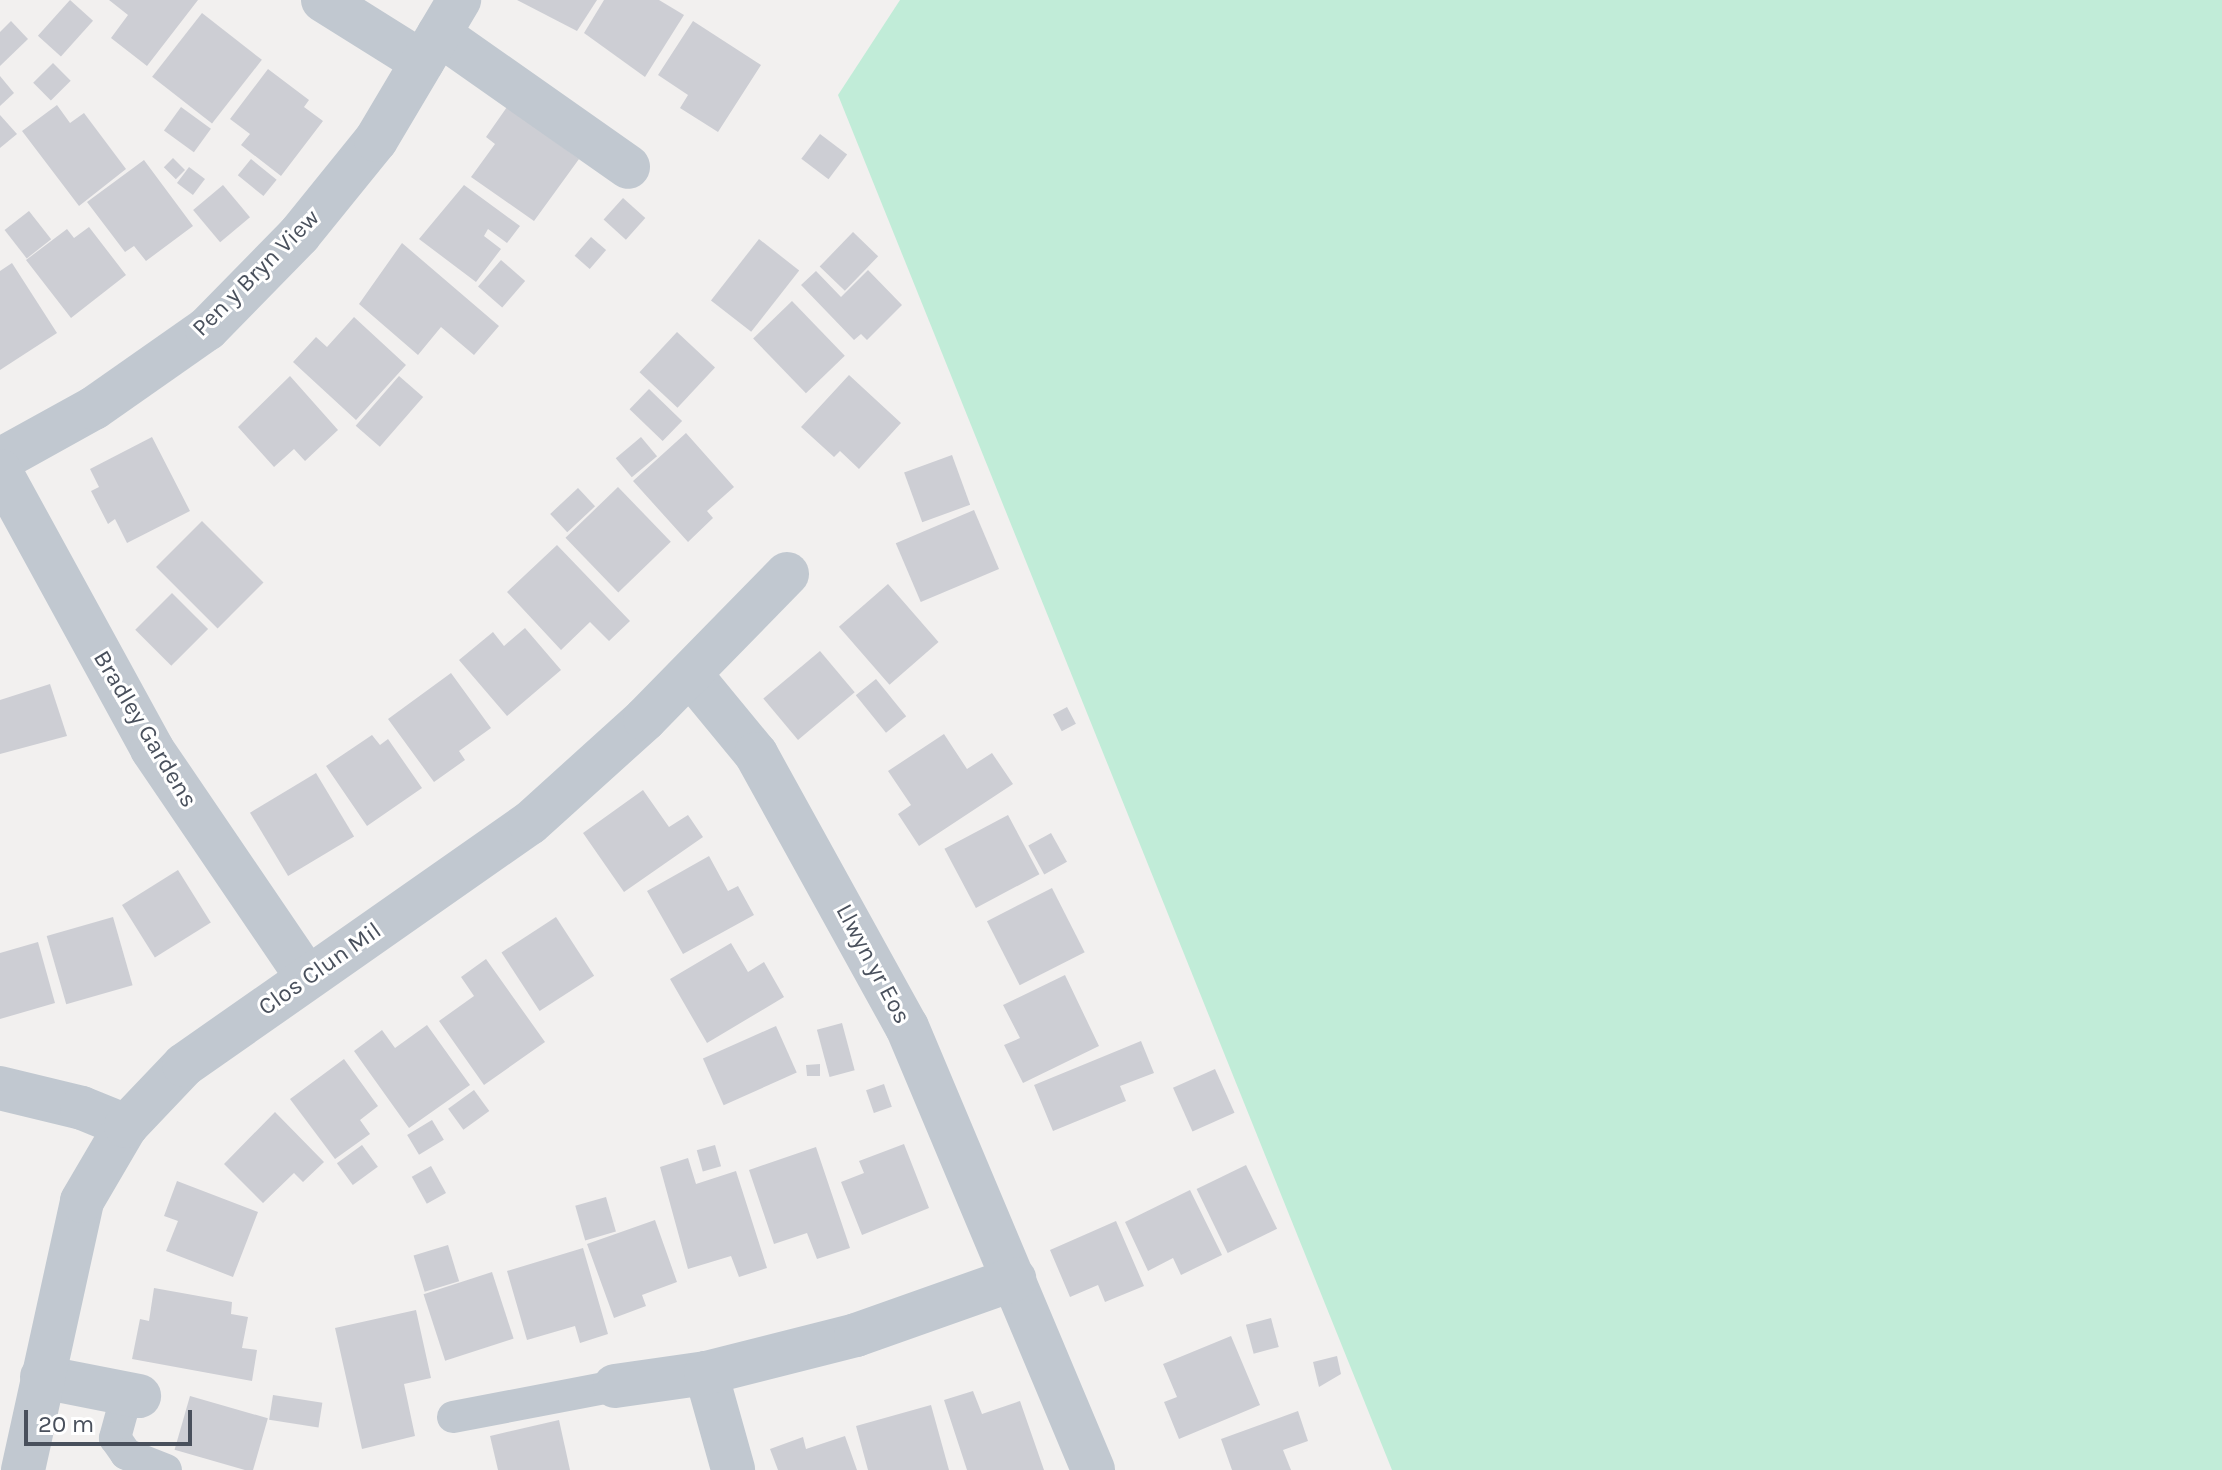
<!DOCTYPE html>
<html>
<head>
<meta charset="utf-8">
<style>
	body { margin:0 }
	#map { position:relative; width:2222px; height:1470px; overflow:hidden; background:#f2f0ef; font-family:Karla,sans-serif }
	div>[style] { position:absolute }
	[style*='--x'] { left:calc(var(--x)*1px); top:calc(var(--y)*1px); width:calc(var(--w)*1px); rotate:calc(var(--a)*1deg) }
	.green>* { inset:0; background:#c1ecd8 }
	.building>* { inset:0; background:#cdced4; transform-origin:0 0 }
	.lane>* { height:32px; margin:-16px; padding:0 16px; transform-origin:16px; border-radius:16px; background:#c1c8d0 }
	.street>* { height:44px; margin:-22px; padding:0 22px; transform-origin:22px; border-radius:22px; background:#c1c8d0 }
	span { translate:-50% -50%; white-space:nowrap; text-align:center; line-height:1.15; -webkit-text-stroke:6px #fff; paint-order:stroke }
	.street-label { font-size:24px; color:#49505c }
	.scale { position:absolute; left:24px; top:1410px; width:168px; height:36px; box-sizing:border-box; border:4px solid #49505c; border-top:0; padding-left:10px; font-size:24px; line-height:28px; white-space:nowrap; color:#49505c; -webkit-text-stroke:6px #fff; paint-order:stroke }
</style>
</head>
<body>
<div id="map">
	<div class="green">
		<div style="clip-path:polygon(900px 0,2222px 0,2222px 1470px,1392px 1470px,838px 95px)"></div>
	</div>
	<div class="building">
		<div style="left:70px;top:0;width:31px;height:48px;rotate:42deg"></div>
		<div style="clip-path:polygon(109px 0,198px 0,147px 66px,111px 38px,128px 15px)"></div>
		<div style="clip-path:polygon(517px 0,597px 0,577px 31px)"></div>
		<div style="clip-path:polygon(604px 0,659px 0,684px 15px,645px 77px,584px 33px)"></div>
		<div style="left:202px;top:13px;width:76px;height:81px;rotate:38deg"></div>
		<div style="clip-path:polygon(11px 21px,28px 39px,0 66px,0 32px)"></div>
		<div style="clip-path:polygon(693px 21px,761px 65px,718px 132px,680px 108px,688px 95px,658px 75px)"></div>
		<div style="left:53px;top:63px;width:25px;height:28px;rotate:45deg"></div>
		<div style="clip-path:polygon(268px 69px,309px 100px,304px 107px,323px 121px,281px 176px,241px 145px,250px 134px,230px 119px)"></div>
		<div style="clip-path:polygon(0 76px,14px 93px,0 106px)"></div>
		<div style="clip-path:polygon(57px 105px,70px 123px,84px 113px,126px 169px,79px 206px,22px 131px)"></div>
		<div style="left:181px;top:107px;width:37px;height:29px;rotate:36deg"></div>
		<div style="clip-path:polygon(507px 107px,579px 159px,534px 221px,471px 177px,495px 144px,486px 137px)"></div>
		<div style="clip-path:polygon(0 115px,17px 134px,0 148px)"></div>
		<div style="left:820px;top:134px;width:34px;height:31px;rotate:37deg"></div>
		<div style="left:173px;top:158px;width:17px;height:13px;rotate:45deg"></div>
		<div style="left:251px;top:159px;width:33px;height:21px;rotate:39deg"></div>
		<div style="clip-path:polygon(144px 160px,193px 226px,146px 261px,134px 246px,125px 252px,87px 202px)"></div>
		<div style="left:189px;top:167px;width:20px;height:20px;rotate:37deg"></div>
		<div style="left:223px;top:185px;width:42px;height:39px;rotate:50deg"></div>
		<div style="clip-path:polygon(464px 185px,520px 226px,507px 243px,488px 229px,484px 236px,501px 249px,476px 282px,419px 239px)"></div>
		<div style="left:623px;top:198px;width:30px;height:29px;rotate:42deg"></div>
		<div style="left:29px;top:211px;width:36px;height:31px;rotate:52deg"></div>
		<div style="clip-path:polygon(89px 227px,126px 275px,71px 318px,26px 260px,67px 229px,74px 238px)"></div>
		<div style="left:853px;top:232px;width:35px;height:48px;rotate:44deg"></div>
		<div style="left:591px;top:237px;width:20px;height:25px;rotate:41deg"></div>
		<div style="left:759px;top:239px;width:51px;height:78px;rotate:38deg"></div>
		<div style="clip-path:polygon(402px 243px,499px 326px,474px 355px,441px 327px,418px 355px,359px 304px)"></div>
		<div style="left:501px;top:260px;width:32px;height:35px;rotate:41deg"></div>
		<div style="clip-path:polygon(12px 263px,57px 333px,0 370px,0 271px)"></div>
		<div style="clip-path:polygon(868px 270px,902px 305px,867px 340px,861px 334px,854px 340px,801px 285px,816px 271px,841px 297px)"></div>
		<div style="left:792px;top:301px;width:76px;height:54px;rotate:46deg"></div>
		<div style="clip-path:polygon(354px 317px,406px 365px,356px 420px,293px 362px,316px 337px,327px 347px)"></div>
		<div style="left:677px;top:332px;width:52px;height:55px;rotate:43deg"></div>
		<div style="clip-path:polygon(849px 375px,901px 423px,859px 469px,840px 451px,834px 457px,801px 427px)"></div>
		<div style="clip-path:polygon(290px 376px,338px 430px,305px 461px,294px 449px,274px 467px,238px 427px)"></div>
		<div style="left:399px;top:376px;width:32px;height:66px;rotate:41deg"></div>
		<div style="left:649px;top:389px;width:46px;height:28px;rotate:44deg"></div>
		<div style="clip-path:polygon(686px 433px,734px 487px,707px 511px,713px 518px,688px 542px,633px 481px)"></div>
		<div style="clip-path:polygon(152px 437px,190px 511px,127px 543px,115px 519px,108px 524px,91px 491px,99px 487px,90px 469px)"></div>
		<div style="left:641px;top:437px;width:25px;height:33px;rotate:50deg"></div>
		<div style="left:952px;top:455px;width:53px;height:51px;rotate:70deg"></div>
		<div style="left:618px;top:487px;width:76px;height:73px;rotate:46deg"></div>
		<div style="left:578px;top:488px;width:25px;height:38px;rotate:47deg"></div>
		<div style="left:974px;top:510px;width:64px;height:85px;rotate:67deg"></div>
		<div style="left:202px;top:521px;width:87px;height:65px;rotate:45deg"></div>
		<div style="clip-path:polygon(557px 545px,630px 621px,609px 641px,590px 622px,561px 650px,507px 592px)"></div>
		<div style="left:888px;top:584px;width:77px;height:65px;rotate:49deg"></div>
		<div style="left:172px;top:593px;width:51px;height:52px;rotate:45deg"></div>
		<div style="clip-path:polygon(525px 628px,561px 670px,507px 716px,459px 660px,493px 632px,504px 646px)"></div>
		<div style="left:820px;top:651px;width:54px;height:74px;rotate:50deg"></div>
		<div style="clip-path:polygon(451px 673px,491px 728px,459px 751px,465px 760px,434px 782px,388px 719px)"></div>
		<div style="left:876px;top:679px;width:48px;height:26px;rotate:51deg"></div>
		<div style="clip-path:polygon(50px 684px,67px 736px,0 754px,0 700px)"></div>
		<div style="left:1067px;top:707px;width:19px;height:16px;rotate:62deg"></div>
		<div style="clip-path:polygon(944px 734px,967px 769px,992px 753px,1013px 784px,919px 846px,898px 814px,911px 805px,888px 771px)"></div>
		<div style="clip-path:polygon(372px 735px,380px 745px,388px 739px,422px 788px,367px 826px,326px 766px)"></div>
		<div style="left:316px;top:773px;width:74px;height:77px;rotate:59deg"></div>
		<div style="clip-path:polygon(643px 790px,669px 827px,688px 815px,703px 837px,624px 892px,583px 833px)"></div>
		<div style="left:1008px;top:815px;width:67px;height:72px;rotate:62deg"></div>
		<div style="left:1051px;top:833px;width:33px;height:26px;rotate:61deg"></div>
		<div style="clip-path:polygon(709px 856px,728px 891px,738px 886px,754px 915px,683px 954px,647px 891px)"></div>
		<div style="left:178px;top:870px;width:62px;height:66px;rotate:58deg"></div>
		<div style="left:1052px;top:888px;width:72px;height:73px;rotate:63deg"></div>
		<div style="left:113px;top:917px;width:71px;height:69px;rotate:74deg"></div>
		<div style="left:556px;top:917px;width:70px;height:65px;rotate:57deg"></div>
		<div style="clip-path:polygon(38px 942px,55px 1003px,0 1019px,0 953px)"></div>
		<div style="clip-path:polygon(731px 943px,748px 972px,764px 962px,784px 997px,707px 1043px,670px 979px)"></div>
		<div style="clip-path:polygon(486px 959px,545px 1042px,484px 1085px,439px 1021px,474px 996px,461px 977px)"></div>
		<div style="clip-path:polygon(1065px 975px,1099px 1046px,1023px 1083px,1004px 1045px,1020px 1038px,1003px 1005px)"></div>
		<div style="left:842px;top:1023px;width:49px;height:26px;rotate:75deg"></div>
		<div style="clip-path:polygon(427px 1025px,470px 1085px,409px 1128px,354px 1051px,382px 1030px,395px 1048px)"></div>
		<div style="left:776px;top:1026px;width:51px;height:80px;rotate:66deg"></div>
		<div style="clip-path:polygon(1141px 1041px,1154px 1073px,1120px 1086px,1126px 1101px,1053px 1131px,1034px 1085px)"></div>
		<div style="clip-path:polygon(344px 1059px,378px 1106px,360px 1120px,370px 1134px,335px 1159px,290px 1099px)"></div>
		<div style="clip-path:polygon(820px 1064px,820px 1076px,807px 1076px,806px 1065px)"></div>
		<div style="left:1215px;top:1069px;width:48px;height:46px;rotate:66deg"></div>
		<div style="left:884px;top:1084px;width:24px;height:19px;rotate:71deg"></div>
		<div style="left:474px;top:1090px;width:26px;height:32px;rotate:54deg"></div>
		<div style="clip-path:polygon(275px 1112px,324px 1162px,303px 1182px,294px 1173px,263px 1203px,224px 1164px)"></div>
		<div style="left:432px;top:1120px;width:23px;height:29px;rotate:59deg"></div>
		<div style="clip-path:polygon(904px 1144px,929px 1208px,862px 1235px,841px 1182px,864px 1173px,859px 1161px)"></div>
		<div style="left:362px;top:1145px;width:27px;height:31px;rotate:54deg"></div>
		<div style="left:715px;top:1145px;width:22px;height:19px;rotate:74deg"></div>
		<div style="clip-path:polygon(816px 1147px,850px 1248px,817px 1259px,807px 1233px,774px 1244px,749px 1170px)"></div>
		<div style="clip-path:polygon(688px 1158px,696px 1184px,736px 1171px,767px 1268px,739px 1277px,731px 1256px,688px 1269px,660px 1167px)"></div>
		<div style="left:1246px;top:1165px;width:71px;height:55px;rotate:64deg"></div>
		<div style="left:431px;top:1166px;width:31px;height:22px;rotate:61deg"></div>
		<div style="clip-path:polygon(177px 1181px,258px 1212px,233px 1277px,166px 1251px,178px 1221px,164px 1216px)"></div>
		<div style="clip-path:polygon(1190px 1190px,1222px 1255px,1181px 1275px,1173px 1258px,1148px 1271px,1125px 1222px)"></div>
		<div style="left:606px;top:1197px;width:36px;height:32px;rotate:74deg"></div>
		<div style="clip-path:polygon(655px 1220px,677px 1282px,642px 1295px,646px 1306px,614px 1318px,587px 1244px)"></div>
		<div style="clip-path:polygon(1116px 1221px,1144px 1286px,1105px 1302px,1098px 1285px,1070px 1297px,1050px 1250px)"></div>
		<div style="left:448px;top:1245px;width:38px;height:36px;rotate:73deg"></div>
		<div style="clip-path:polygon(583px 1248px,608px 1334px,580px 1343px,575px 1326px,527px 1340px,507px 1271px)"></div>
		<div style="left:492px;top:1272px;width:70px;height:72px;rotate:72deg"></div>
		<div style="clip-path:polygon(154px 1288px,232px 1302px,231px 1314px,248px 1317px,242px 1348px,257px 1350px,252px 1381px,132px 1359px,140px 1319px,149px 1321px)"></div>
		<div style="clip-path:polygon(416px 1310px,431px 1378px,404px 1384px,415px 1436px,362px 1449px,335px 1328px)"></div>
		<div style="left:1271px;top:1318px;width:30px;height:26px;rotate:75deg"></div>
		<div style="clip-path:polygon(1231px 1336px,1260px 1405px,1179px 1439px,1164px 1402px,1177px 1397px,1163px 1364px)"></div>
		<div style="clip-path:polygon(1337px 1356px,1341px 1374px,1319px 1387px,1313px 1362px)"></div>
		<div style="clip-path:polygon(973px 1391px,982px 1414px,1020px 1401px,1044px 1470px,967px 1470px,944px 1400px)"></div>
		<div style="left:273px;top:1395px;width:50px;height:25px;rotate:9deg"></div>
		<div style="left:190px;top:1396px;width:81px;height:56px;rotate:16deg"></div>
		<div style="clip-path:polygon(931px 1405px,949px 1470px,868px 1470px,856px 1426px)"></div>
		<div style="clip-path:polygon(1298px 1411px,1308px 1441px,1283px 1450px,1291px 1470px,1232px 1470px,1221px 1439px)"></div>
		<div style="clip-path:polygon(559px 1420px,570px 1470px,498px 1470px,490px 1436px)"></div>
		<div style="clip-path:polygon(845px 1436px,857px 1470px,778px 1470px,770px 1449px,803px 1437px,806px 1449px)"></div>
	</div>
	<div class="lane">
		<div style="--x:127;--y:1394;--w:46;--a:105.3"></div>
		<div style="--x:115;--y:1438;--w:19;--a:55"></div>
		<div style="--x:126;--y:1454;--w:43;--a:21.8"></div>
		<div style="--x:453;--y:1417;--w:165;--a:-10.8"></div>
	</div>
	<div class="street">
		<div style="--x:323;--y:0;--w:117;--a:32.1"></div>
		<div style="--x:439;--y:34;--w:231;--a:35.1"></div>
		<div style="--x:0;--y:460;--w:107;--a:-29"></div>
		<div style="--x:94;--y:408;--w:138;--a:-35"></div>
		<div style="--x:207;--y:329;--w:132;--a:-45.6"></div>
		<div style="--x:299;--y:235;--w:122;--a:-51"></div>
		<div style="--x:376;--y:140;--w:163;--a:-59.3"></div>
		<div style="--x:0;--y:471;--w:317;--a:61.3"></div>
		<div style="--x:152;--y:749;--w:276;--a:55.8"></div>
		<div style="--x:690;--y:674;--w:104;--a:50.5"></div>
		<div style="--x:756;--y:754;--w:312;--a:61.1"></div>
		<div style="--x:907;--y:1027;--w:480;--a:67.2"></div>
		<div style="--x:0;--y:1088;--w:84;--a:13.7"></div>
		<div style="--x:82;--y:1108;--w:48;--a:22.2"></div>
		<div style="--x:706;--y:1373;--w:100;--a:74.3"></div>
		<div style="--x:42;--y:1377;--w:99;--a:11.1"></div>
		<div style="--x:615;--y:1386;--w:92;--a:-8.1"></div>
		<div style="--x:706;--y:1373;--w:155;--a:-14.2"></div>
		<div style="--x:856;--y:1335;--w:168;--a:-19.5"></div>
		<div style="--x:23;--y:1470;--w:275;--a:-77.6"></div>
		<div style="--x:82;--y:1201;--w:87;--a:-59.6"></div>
		<div style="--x:126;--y:1126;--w:84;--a:-46.4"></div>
		<div style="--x:184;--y:1065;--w:422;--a:-35"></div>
		<div style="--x:530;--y:823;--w:155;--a:-42.1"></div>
		<div style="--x:645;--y:719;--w:203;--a:-45.6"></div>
	</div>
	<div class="street-label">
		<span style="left:256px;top:273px;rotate:-45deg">Pen y Bryn View</span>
		<span style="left:145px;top:729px;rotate:59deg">Bradley Gardens</span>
		<span style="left:873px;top:964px;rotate:62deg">Llwyn yr Eos</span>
		<span style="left:320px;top:969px;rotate:-35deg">Clos Clun Mil</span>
	</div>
	<div class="scale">20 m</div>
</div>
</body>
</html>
